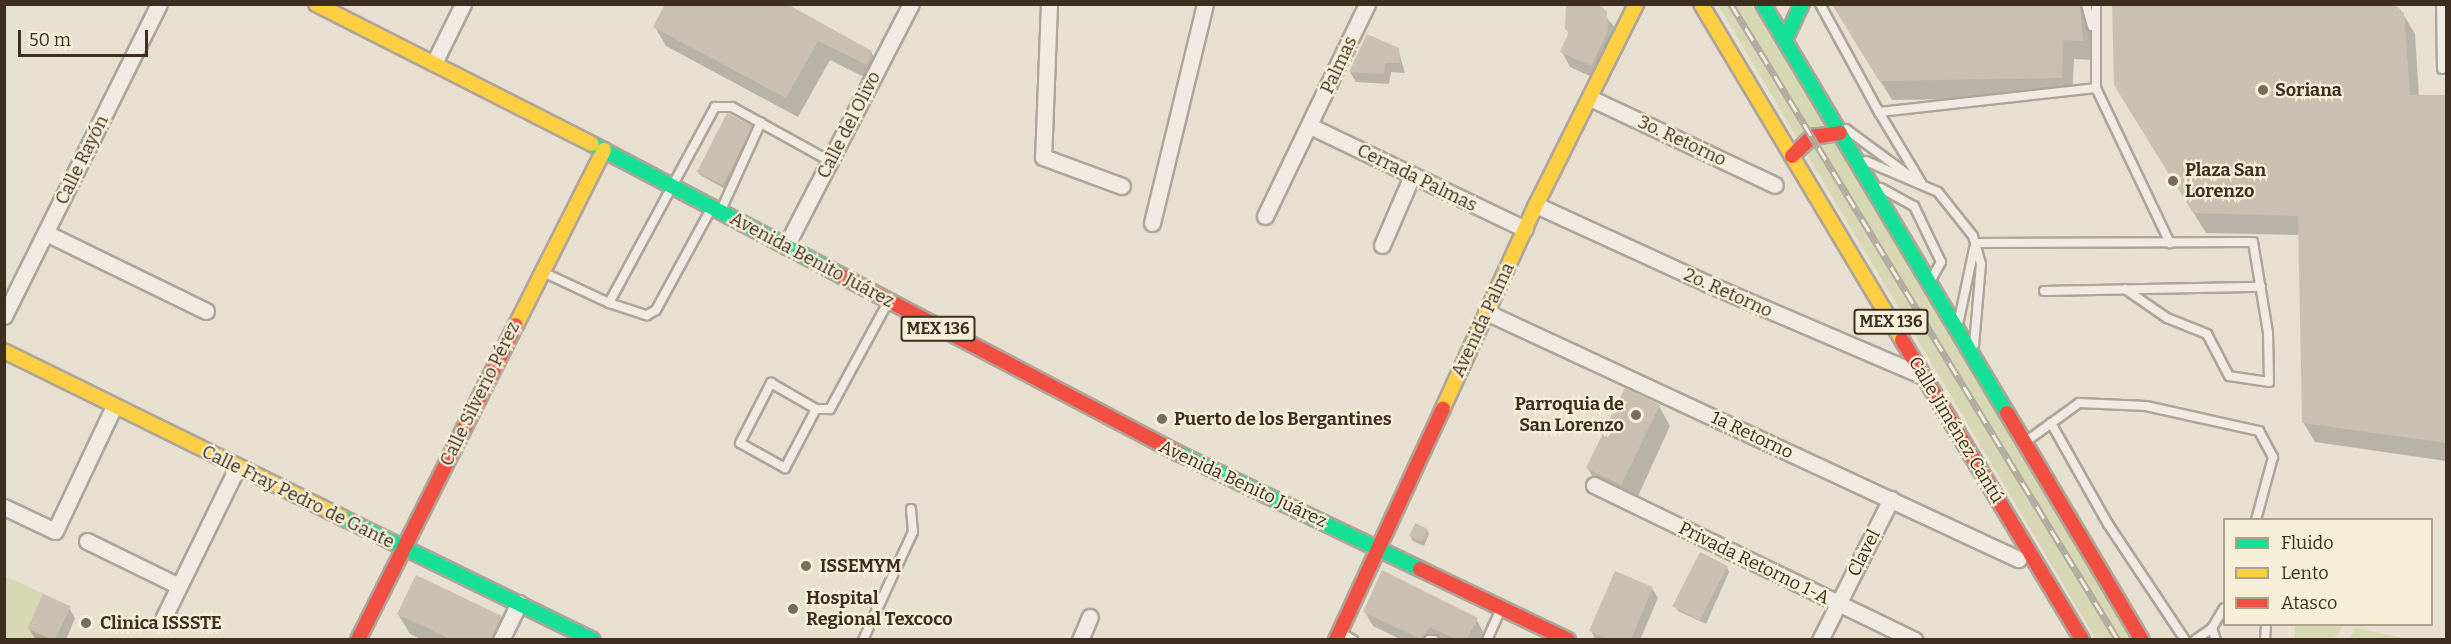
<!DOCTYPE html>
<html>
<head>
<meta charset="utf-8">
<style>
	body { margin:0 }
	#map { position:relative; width:2451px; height:644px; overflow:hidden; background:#e7e0d1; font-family:Bitter,serif }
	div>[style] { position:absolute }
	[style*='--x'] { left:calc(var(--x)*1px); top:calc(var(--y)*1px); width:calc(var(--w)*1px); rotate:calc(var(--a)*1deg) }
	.green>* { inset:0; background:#d6d7b3 }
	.shadow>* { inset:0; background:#0003 }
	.building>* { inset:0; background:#cbbfb2; transform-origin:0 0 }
	.roads { filter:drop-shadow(2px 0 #ada599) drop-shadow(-2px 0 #ada599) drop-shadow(0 2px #ada599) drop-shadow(0 -2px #ada599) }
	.lane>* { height:8px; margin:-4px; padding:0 4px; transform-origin:4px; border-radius:4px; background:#efebe3 }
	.street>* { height:15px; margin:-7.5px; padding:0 7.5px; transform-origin:7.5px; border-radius:7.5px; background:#efebe3 }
	.fast>* { height:14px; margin:-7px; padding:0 7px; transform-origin:7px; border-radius:7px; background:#16e098 }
	.slow>* { height:14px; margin:-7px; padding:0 7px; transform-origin:7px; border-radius:7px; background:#ffcf43 }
	.jam>* { height:14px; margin:-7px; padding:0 7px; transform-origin:7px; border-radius:7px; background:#f24e42 }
	.rail>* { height:7px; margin-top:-3.5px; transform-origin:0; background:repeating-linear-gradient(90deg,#f7eed8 0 14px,#afaaa2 0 28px); box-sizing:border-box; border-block:2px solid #afaaa2 }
	.dots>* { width:16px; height:16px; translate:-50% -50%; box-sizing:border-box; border:3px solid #f7eed8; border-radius:50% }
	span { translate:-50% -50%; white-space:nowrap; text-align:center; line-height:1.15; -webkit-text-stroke:4.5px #f7eed8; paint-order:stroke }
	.shield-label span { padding:2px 4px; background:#f7eed8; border:2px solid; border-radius:4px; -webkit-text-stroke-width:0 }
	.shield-label { font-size:16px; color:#3d2e20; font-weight:700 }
	.street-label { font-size:18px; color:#3d2e20 }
	.poi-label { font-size:18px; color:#3d2e20; font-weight:700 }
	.left { translate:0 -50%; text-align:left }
	.right { translate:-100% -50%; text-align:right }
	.frame { position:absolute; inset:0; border:6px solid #3d2e20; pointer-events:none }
	.legend { position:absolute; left:2223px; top:518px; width:210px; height:108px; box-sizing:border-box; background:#f7eed8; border:2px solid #ada18e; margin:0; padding:8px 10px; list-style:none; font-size:18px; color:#3d2e20 }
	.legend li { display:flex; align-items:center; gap:12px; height:30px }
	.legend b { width:30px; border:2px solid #ada18e }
	.scale { position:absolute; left:18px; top:30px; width:130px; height:27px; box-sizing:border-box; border:3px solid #3d2e20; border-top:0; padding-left:8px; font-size:18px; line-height:21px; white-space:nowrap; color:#3d2e20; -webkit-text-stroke:4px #f7eed8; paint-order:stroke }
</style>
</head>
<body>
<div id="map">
	<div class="green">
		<div style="clip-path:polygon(1718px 5px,1752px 5px,2134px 639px,2096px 639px)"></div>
		<div style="clip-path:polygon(5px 576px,70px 606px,56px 639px,5px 640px)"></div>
		<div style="clip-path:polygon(2295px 625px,2340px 624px,2343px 625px,2338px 635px,2327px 639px,2295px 640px)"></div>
		<div style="clip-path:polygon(2355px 628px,2408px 639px,2350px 639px)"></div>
	</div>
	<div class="shadow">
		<div style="clip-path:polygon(666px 4px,871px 52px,883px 72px,878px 84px,830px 60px,798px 117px,666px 46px,655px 27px)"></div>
		<div style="clip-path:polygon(1571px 4px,1596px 4px,1615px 28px,1599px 80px,1570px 67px,1562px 52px,1570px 35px,1566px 29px)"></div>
		<div style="clip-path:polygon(1998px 4px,2081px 4px,2091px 23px,2093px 60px,2074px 59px,2072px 97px,1892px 100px,1846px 26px)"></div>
		<div style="clip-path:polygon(2403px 14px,2415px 34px,2419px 97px,2446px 96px,2446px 461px,2315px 442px,2303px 422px,2300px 235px,2206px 233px,2127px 106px)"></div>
		<div style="clip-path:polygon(1368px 36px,1398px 49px,1405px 73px,1391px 72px,1389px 84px,1356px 82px,1350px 72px)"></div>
		<div style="clip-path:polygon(752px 127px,754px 132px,725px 189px,700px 175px,697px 171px)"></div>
		<div style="clip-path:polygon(1659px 406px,1670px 426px,1634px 505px,1600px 489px,1588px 469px)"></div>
		<div style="clip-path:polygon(1427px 530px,1429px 534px,1424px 546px,1413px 541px,1410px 536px)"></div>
		<div style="clip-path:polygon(1727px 567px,1729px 572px,1706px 624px,1678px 611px,1676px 607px)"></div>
		<div style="clip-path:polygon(1652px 588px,1658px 598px,1640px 640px,1596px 640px,1591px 631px)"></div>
		<div style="clip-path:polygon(43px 596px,69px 608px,75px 618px,66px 640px,36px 640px,29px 629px)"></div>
		<div style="clip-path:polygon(1365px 612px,1476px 619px,1484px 633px,1481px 640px,1402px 640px,1373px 626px)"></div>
		<div style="clip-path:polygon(398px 614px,501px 618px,512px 638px,422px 640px,410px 634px)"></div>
	</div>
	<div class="building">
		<div style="clip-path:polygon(665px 4px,787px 4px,872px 51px,867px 65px,818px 41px,786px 98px,653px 27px)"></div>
		<div style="clip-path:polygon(1599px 4px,1607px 12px,1608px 31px,1591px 66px,1560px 52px,1569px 32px,1565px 29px,1566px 6px)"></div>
		<div style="clip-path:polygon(1875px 4px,2080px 4px,2083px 41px,2063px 40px,2062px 78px,1879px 81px,1833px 6px)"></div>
		<div style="clip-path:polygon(2112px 4px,2394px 4px,2404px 13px,2410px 95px,2446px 95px,2446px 443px,2302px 423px,2298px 216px,2193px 213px,2114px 85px)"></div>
		<div style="clip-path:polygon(1367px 34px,1399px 48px,1400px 63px,1385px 63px,1384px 74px,1349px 72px)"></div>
		<div style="left:727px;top:113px;width:29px;height:66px;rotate:27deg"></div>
		<div style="left:1625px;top:388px;width:39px;height:89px;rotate:26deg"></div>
		<div style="left:1415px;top:523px;width:14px;height:14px;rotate:25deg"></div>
		<div style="left:1700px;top:552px;width:31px;height:61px;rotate:27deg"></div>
		<div style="clip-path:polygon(1382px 570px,1478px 618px,1467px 639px,1455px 639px,1430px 627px,1421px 639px,1363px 612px)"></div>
		<div style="clip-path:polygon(1615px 571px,1653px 587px,1631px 639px,1608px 639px,1589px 631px)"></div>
		<div style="clip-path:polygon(416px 575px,502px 616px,491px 639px,450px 639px,397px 614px)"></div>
		<div style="left:43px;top:594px;width:30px;height:38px;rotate:24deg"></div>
	</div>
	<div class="roads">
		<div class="lane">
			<div style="--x:1820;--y:4;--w:123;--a:61.4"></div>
			<div style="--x:2086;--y:4;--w:23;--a:75"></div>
			<div style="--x:2441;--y:4;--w:65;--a:89.1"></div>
			<div style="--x:2096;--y:88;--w:84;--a:-90"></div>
			<div style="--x:1846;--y:129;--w:81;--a:36.4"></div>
			<div style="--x:1866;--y:161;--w:78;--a:23.3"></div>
			<div style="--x:1938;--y:192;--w:56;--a:51.5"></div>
			<div style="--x:1973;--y:236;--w:29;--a:74"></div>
			<div style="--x:1981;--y:264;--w:81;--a:94.9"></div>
			<div style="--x:1921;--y:182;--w:82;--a:-121"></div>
			<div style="--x:1879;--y:112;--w:218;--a:-6.3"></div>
			<div style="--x:2096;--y:88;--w:172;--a:64.5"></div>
			<div style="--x:1881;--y:188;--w:38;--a:29"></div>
			<div style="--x:1914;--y:206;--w:62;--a:64.3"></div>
			<div style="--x:1941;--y:262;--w:21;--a:119"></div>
			<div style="--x:722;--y:208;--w:94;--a:-65.6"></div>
			<div style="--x:1975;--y:243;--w:278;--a:-0.2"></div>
			<div style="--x:2253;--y:242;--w:92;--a:80.6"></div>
			<div style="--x:2268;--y:333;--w:49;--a:88.8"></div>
			<div style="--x:2269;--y:382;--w:40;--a:-171.5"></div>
			<div style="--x:2229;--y:376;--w:47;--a:-117.6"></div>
			<div style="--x:2207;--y:334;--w:43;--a:-158.2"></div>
			<div style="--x:2167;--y:318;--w:51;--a:-145.4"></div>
			<div style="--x:545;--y:273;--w:71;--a:25.1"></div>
			<div style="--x:609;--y:303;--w:40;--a:18"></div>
			<div style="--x:647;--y:315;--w:10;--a:-29"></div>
			<div style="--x:656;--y:310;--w:113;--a:-61.4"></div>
			<div style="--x:2044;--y:291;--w:217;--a:-1.1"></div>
			<div style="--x:609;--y:303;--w:223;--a:-61.6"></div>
			<div style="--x:715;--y:107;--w:17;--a:0"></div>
			<div style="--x:732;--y:107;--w:112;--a:28.9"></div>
			<div style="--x:1959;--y:320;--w:73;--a:-78.1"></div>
			<div style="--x:816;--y:409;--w:67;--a:117.7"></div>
			<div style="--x:785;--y:468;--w:51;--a:-150.9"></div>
			<div style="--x:740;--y:443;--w:68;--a:-62.7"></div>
			<div style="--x:771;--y:383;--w:52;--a:30"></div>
			<div style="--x:816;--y:409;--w:14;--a:0"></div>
			<div style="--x:830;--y:409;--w:119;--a:-61.5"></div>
			<div style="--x:2051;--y:423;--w:116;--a:60.6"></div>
			<div style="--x:2108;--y:524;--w:139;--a:56.4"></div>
			<div style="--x:2028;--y:440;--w:63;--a:-36"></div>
			<div style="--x:2079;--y:403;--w:67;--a:2.6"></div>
			<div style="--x:2146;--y:406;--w:116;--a:12.5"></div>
			<div style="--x:2259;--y:431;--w:30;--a:62"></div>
			<div style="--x:2273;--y:457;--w:65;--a:105.1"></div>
			<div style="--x:2212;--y:628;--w:13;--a:72"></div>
			<div style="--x:1341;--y:633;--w:14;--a:30"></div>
			<div style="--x:863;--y:640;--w:119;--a:-65.2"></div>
			<div style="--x:913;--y:532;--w:23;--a:-95"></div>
			<div style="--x:1429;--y:640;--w:5;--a:0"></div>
			<div style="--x:1487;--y:640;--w:32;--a:-66"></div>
			<div style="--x:2195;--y:640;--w:21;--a:-35"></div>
			<div style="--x:2212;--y:628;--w:23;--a:-59"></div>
			<div style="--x:2265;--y:640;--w:16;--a:-86"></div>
		</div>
		<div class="street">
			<div style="--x:1049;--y:4;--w:153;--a:92.2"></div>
			<div style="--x:1043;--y:157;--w:84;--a:20.2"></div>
			<div style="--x:434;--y:63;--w:66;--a:-63.8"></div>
			<div style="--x:1590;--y:98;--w:204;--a:25.2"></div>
			<div style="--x:1310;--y:126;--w:238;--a:25.6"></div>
			<div style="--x:1536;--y:205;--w:187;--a:24.6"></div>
			<div style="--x:1706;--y:283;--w:236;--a:23.2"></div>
			<div style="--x:1265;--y:216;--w:235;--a:-64.3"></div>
			<div style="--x:1152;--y:223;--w:225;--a:-76.4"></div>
			<div style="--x:46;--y:233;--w:178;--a:26"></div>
			<div style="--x:1382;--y:245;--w:73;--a:-66.6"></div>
			<div style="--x:786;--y:246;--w:272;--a:-62.7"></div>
			<div style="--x:1486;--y:312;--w:587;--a:24.9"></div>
			<div style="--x:4;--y:316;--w:348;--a:-63.6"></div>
			<div style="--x:1594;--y:485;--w:356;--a:25.8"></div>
			<div style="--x:4;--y:507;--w:56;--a:25.2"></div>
			<div style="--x:55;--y:531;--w:138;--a:-64.7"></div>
			<div style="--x:87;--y:541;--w:102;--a:26.1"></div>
			<div style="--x:162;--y:621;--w:170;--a:-63.9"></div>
			<div style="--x:501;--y:640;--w:41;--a:-64.1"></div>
			<div style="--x:1080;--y:640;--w:25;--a:-67"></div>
			<div style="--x:1820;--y:640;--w:158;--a:-63.3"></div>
		</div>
		<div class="fast">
			<div style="--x:1763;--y:4;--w:476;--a:59.2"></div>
			<div style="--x:1785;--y:40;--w:40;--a:-65"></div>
			<div style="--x:592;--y:144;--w:283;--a:27.8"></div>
			<div style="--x:1178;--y:453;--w:268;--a:25.6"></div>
			<div style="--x:341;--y:517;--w:280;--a:26"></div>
		</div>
		<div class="slow">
			<div style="--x:316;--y:4;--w:309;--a:26.9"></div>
			<div style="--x:1701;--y:4;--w:392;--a:59.1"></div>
			<div style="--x:516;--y:325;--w:196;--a:-63.3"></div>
			<div style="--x:4;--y:351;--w:376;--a:26.2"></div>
			<div style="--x:1443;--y:408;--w:223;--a:-65.4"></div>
			<div style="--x:1536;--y:205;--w:225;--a:-63.5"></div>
		</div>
		<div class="jam">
			<div style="--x:1792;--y:156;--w:28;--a:-44"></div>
			<div style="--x:1812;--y:137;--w:28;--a:-8"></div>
			<div style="--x:842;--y:276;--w:380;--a:27.8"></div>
			<div style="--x:1902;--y:340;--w:350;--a:59"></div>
			<div style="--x:2007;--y:413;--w:264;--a:59.3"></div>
			<div style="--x:1420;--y:569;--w:164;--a:25.6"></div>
			<div style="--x:358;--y:640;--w:352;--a:-63.4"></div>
			<div style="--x:1336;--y:640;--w:255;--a:-65.2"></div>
		</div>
	</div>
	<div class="rail">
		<div style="--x:1731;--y:4;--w:744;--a:58.68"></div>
	</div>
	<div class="dots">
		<div style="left:2263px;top:90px;background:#786c5e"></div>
		<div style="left:2173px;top:181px;background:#786c5e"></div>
		<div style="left:1636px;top:415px;background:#786c5e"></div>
		<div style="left:1162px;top:419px;background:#786c5e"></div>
		<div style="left:806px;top:566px;background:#786c5e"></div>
		<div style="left:793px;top:609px;background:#786c5e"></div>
		<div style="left:86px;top:623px;background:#786c5e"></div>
	</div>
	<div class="shield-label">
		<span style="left:1891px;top:322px">MEX 136</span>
		<span style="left:938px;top:329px">MEX 136</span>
	</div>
	<div class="street-label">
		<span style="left:1339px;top:65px;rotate:-65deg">Palmas</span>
		<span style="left:849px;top:125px;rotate:-63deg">Calle del Olivo</span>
		<span style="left:1682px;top:141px;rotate:25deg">3o. Retorno</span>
		<span style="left:82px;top:160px;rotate:-64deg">Calle Rayón</span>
		<span style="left:1417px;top:178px;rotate:26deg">Cerrada Palmas</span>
		<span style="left:812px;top:260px;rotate:28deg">Avenida Benito Juárez</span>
		<span style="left:1728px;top:293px;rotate:24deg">2o. Retorno</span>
		<span style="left:1483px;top:320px;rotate:-65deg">Avenida Palma</span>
		<span style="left:480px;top:394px;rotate:-64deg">Calle Silverio Pérez</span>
		<span style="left:1956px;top:430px;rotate:59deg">Calle Jiménez Cantú</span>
		<span style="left:1752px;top:435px;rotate:25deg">1a Retorno</span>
		<span style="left:1243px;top:484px;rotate:25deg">Avenida Benito Juárez</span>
		<span style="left:298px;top:497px;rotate:26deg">Calle Fray Pedro de Gante</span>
		<span style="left:1864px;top:553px;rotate:-63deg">Clavel</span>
		<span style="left:1754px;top:563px;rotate:26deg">Privada Retorno 1-A</span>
	</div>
	<div class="poi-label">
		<span class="left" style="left:2275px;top:90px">Soriana</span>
		<span class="left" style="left:2185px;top:181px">Plaza San<br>Lorenzo</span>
		<span class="right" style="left:1624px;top:415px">Parroquia de<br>San Lorenzo</span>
		<span class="left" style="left:1174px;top:419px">Puerto de los Bergantines</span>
		<span class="left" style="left:820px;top:566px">ISSEMYM</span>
		<span class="left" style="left:806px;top:609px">Hospital<br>Regional Texcoco</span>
		<span class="left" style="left:100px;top:623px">Clinica ISSSTE</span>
	</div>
	<div class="frame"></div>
	<ul class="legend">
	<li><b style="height:8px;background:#16e098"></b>Fluido</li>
	<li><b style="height:8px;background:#ffcf43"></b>Lento</li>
	<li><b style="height:8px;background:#f24e42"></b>Atasco</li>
	</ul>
	<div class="scale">50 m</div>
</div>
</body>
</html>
